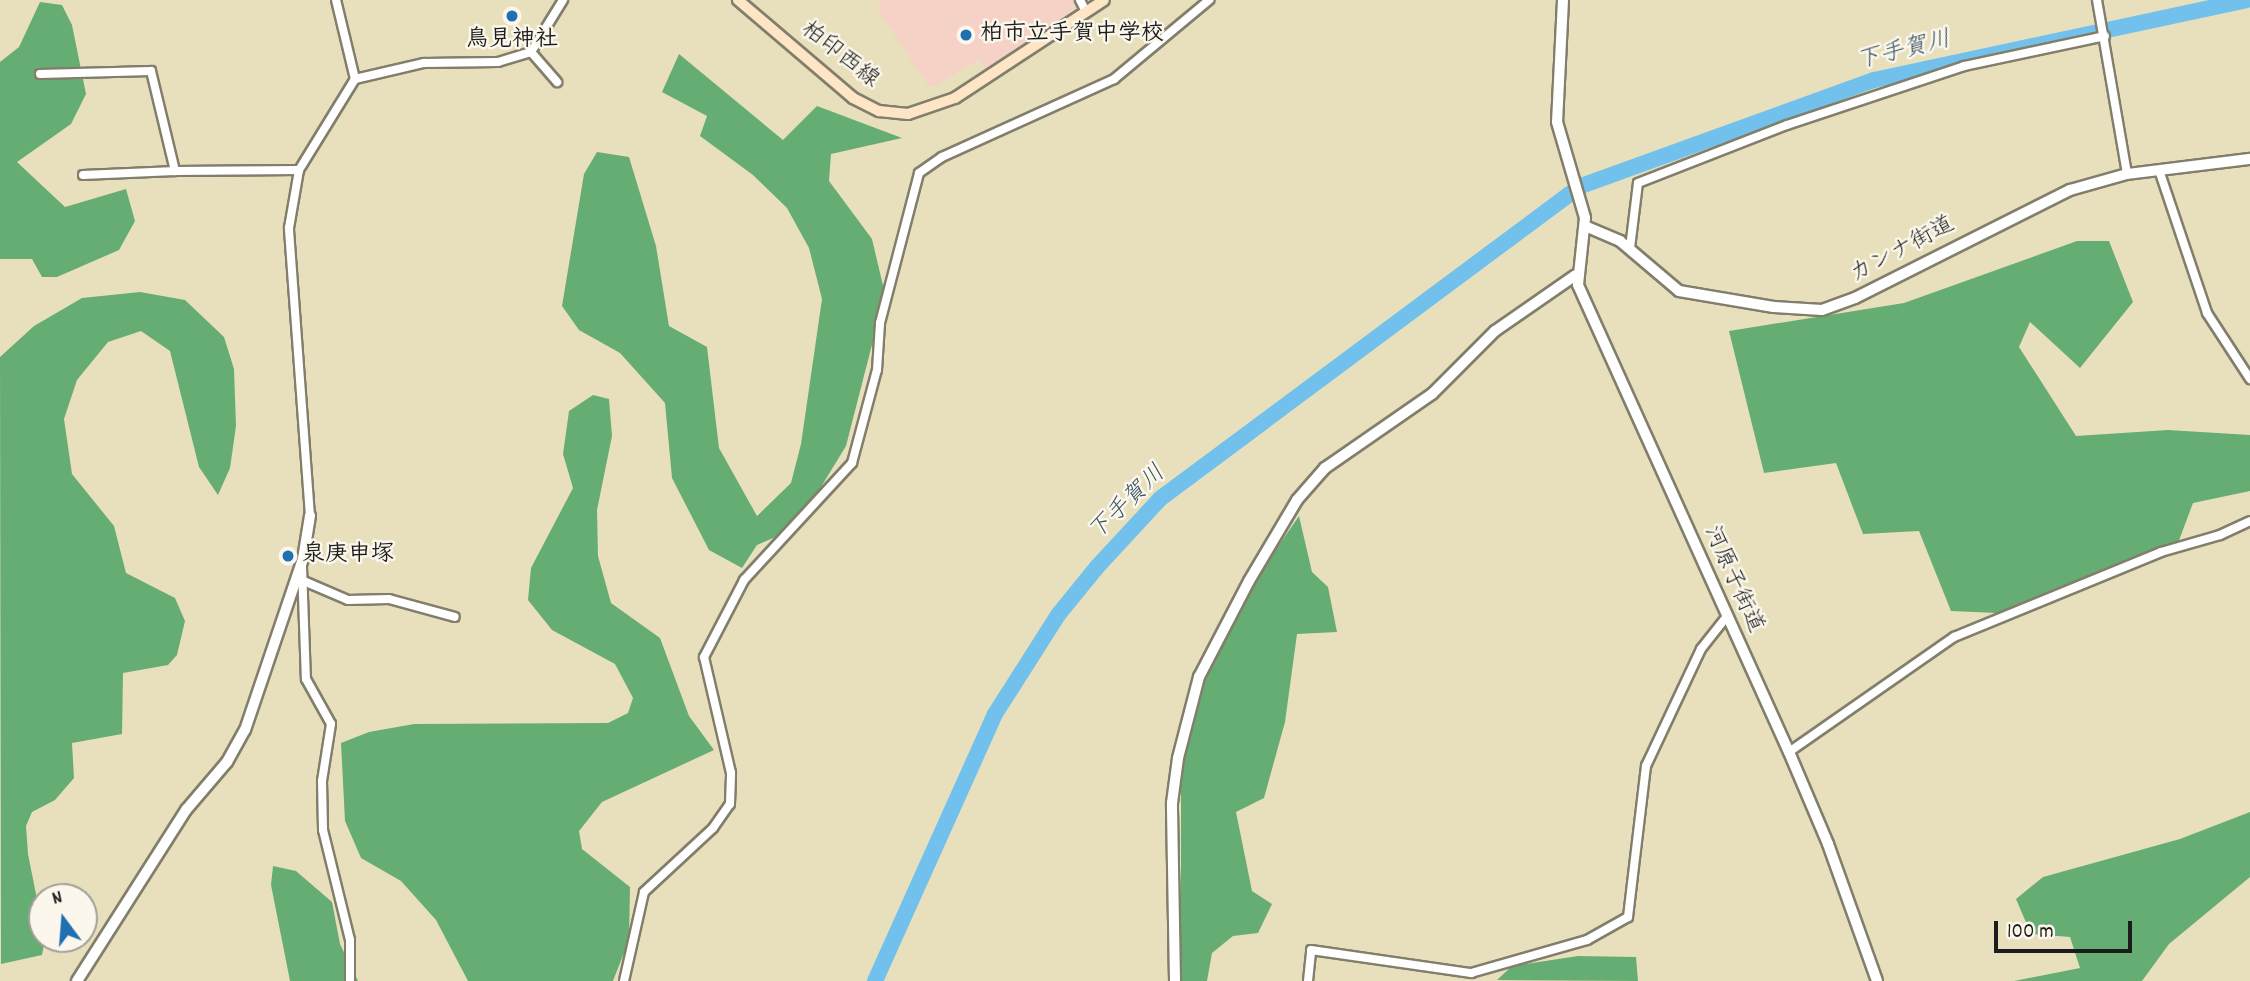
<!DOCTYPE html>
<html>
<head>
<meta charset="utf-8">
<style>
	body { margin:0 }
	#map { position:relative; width:2250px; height:981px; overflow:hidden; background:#e8e0bc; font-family:Dekko,"Klee One",sans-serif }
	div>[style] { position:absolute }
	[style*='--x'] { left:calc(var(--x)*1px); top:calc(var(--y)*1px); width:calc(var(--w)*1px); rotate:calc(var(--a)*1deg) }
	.built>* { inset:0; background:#f6d1c5 }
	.forest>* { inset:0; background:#66ad73 }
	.river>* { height:16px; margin:-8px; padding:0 8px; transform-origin:8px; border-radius:8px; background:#71c1ec }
	.roads { filter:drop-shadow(2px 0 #827e6c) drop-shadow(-2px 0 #827e6c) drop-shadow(0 2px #827e6c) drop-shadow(0 -2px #827e6c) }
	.minor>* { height:8px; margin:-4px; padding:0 4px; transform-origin:4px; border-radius:4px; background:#fff }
	.tertiary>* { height:10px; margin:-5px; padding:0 5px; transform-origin:5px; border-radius:5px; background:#fff }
	.secondary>* { height:10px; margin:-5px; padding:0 5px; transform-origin:5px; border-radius:5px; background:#fde5c5 }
	.dots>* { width:19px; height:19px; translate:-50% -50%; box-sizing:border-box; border:4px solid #fbf7ec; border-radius:50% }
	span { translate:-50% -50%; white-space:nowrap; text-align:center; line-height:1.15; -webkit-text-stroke:5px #fbf7ec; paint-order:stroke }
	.poi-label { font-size:23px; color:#1c1c1c; font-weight:700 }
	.left { translate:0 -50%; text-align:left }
	.street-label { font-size:23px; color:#1c1c1c }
	.water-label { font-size:24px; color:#3a5665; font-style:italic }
	.north { position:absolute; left:28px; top:883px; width:70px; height:70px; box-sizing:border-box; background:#fbf7ec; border:2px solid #a29f99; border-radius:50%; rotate:344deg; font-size:19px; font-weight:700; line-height:28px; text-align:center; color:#1c1c1c }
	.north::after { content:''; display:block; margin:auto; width:24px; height:32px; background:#1f6fb2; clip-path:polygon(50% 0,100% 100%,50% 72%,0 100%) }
	.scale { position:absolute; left:1994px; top:921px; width:138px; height:32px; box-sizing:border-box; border:4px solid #1c1c1c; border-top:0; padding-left:9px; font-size:21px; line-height:24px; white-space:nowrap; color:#1c1c1c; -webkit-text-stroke:5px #fbf7ec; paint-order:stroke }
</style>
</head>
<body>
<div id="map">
	<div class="built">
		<div style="clip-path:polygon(880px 0,1077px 0,1078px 2px,1076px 10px,986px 69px,978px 60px,935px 86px,928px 85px,878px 10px)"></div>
	</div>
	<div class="forest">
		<div style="clip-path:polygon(40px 2px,62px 5px,72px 25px,86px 94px,71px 124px,17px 162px,65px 207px,126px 189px,135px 221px,119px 250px,57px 277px,42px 277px,32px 259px,0 259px,0 62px,19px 47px)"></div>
		<div style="clip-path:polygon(679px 54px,783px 140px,817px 106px,902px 138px,831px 154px,829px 181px,872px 239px,885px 294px,846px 446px,813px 500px,778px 536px,757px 545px,742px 568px,709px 550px,672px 478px,665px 403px,620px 353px,579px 330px,562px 306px,584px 174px,597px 152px,629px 157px,656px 246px,669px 326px,707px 347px,719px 448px,757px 516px,791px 483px,801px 444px,822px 299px,809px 248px,787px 208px,753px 175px,700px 136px,707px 116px,662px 92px)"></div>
		<div style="clip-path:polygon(2077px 241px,2109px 241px,2133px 302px,2080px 368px,2030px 322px,2019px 347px,2076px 436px,2168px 430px,2250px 435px,2250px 491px,2193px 503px,2175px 551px,1997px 613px,1951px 611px,1919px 531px,1863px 534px,1836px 463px,1764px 473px,1729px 331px,1904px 303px)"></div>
		<div style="clip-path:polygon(140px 292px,185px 300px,224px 337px,234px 369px,236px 426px,230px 468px,218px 495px,199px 467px,170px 351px,141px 331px,108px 342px,77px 380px,64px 419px,72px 474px,114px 526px,126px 573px,175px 598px,185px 621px,177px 655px,168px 665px,123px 673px,122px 734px,72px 743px,74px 778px,55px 800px,32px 812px,26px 826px,28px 854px,45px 939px,42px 955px,1px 964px,0 357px,34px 326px,82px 298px)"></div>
		<div style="clip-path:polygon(593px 395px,609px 399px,612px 436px,597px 510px,598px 556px,611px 603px,660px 638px,689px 716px,714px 750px,602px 802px,579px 831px,582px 849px,630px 887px,629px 940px,613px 981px,468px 981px,436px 920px,401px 881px,361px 858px,345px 821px,341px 743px,369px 732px,414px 724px,608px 723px,628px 713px,633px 698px,615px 664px,552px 630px,528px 600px,531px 568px,573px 488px,563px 454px,569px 411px)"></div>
		<div style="clip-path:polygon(1299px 516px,1312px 572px,1328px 587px,1337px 632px,1297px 634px,1285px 722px,1264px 798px,1236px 812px,1252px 891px,1272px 904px,1258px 933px,1233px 936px,1212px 953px,1207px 981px,1181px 981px,1181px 772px,1197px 711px,1207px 673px,1257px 577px)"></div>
		<div style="clip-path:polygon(2250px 812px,2250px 877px,2169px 944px,2142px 981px,2014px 981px,2080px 968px,2070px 937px,2031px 934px,2016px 899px,2043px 877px,2180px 839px)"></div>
		<div style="clip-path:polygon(273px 866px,296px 871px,332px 902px,340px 944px,358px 981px,290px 981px,271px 885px)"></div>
		<div style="clip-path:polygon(1578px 956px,1636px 957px,1638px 981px,1497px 980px,1512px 966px)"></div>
	</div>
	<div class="river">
		<div style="--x:1581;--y:186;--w:312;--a:-19.9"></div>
		<div style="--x:1874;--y:80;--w:381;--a:-12.1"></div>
		<div style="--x:875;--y:981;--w:293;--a:-65.8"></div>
		<div style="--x:995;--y:714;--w:117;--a:-57.5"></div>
		<div style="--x:1058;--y:615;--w:62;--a:-50.9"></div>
		<div style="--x:1097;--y:567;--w:94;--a:-47.2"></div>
		<div style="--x:1161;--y:498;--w:511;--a:-36.65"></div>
	</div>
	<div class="roads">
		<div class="minor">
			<div style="--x:1080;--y:0;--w:13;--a:63"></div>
			<div style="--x:2097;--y:0;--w:177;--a:80.2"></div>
			<div style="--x:531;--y:52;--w:40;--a:49"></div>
			<div style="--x:40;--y:74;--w:111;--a:-1.5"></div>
			<div style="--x:151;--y:71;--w:103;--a:76.5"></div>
			<div style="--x:175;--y:171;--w:124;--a:-0.5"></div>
			<div style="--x:355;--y:79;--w:71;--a:-13.1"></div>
			<div style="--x:424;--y:63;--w:74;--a:-0.8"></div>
			<div style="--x:498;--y:62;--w:34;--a:-17"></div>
			<div style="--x:531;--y:52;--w:61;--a:-58.4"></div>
			<div style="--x:2159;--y:170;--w:151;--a:71.4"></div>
			<div style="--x:2207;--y:313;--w:79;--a:56.9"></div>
			<div style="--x:83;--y:175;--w:92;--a:-2.5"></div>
			<div style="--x:1630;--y:248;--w:65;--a:-83"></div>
			<div style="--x:1638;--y:183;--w:160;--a:-21.3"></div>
			<div style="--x:1787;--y:125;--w:187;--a:-18.4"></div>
			<div style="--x:1964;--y:66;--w:144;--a:-12"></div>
			<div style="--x:310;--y:516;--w:289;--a:-94.2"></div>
			<div style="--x:289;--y:228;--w:59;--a:-80.2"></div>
			<div style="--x:299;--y:170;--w:107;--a:-58.4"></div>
			<div style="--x:355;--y:79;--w:81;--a:-103.5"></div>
			<div style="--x:302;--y:567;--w:112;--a:88"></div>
			<div style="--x:306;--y:679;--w:51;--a:60.9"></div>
			<div style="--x:331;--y:724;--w:58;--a:99"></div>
			<div style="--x:322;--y:781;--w:49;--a:88.8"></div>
			<div style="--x:323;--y:830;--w:113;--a:76.2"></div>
			<div style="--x:350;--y:940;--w:41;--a:90"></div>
			<div style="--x:299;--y:579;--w:53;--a:23.2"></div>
			<div style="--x:348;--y:600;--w:41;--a:-1.4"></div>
			<div style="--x:389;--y:599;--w:68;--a:15.3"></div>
			<div style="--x:1789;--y:752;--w:201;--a:-34.9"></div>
			<div style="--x:1954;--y:637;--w:224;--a:-22.3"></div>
			<div style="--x:2161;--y:552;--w:61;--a:-16.1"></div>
			<div style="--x:2220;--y:535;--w:33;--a:-25"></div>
			<div style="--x:624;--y:981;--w:91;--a:-77.3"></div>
			<div style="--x:644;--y:892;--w:94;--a:-42.8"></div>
			<div style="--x:713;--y:828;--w:29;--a:-55"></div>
			<div style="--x:730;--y:804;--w:31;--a:-88"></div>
			<div style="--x:731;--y:773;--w:119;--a:-103.1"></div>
			<div style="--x:704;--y:657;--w:87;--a:-62.5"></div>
			<div style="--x:744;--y:580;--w:159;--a:-47.3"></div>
			<div style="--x:852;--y:463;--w:96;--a:-75"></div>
			<div style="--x:877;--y:370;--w:47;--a:-86.3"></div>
			<div style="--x:880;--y:323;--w:155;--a:-75.4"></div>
			<div style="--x:919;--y:173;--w:28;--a:-35"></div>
			<div style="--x:942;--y:157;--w:189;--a:-24.4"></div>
			<div style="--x:1114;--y:79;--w:124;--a:-39.7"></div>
			<div style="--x:1308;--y:981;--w:31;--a:-84"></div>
			<div style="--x:1311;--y:950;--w:162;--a:8.2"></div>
			<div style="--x:1471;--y:973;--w:121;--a:-15.9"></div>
			<div style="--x:1587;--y:940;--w:47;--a:-29.3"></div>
			<div style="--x:1628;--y:917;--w:152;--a:-83.2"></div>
			<div style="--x:1646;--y:766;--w:129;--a:-64.8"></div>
			<div style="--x:1701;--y:649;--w:43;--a:-51.5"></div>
		</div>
		<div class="tertiary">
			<div style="--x:1563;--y:0;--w:122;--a:92.8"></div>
			<div style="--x:1557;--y:122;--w:100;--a:73.7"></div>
			<div style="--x:1585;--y:218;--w:67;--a:96"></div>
			<div style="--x:1578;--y:285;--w:512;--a:65.69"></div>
			<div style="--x:1789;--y:752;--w:100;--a:67"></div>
			<div style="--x:1828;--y:844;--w:145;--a:70.3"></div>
			<div style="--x:1585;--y:226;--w:38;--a:23"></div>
			<div style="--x:1620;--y:241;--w:77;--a:40.3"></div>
			<div style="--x:1679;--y:291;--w:96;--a:9.6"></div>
			<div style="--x:1774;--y:307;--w:48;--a:3.6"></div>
			<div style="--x:1822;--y:310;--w:35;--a:-20"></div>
			<div style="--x:1855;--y:298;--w:241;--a:-26.7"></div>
			<div style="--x:2070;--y:190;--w:59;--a:-15.7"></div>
			<div style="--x:2127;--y:174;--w:124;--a:-7"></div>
			<div style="--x:77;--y:981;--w:203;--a:-57.5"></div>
			<div style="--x:186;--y:810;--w:63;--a:-49.5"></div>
			<div style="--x:227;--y:762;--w:37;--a:-61"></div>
			<div style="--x:245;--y:730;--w:181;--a:-71.3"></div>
			<div style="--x:303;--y:559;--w:44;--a:-80.8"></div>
			<div style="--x:1175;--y:981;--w:178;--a:-91"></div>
			<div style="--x:1172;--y:803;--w:45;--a:-82.4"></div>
			<div style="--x:1178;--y:758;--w:84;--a:-75.5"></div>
			<div style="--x:1199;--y:677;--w:108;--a:-62.5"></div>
			<div style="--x:1249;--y:581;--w:94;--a:-59.3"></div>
			<div style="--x:1297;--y:500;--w:43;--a:-48.8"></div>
			<div style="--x:1325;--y:468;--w:130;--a:-34.7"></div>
			<div style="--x:1432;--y:394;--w:89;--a:-45"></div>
			<div style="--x:1495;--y:331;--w:98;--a:-34.7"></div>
		</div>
		<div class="secondary">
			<div style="--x:738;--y:0;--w:151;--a:40.4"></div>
			<div style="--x:853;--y:98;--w:29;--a:27"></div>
			<div style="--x:879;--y:111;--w:29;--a:6"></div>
			<div style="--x:908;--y:114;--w:50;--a:-18.8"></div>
			<div style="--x:955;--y:98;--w:178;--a:-33.3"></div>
		</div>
	</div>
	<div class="dots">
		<div style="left:512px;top:16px;background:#1f6fb2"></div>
		<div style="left:966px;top:35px;background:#1f6fb2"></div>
		<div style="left:288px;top:556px;background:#1f6fb2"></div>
	</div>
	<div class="poi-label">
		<span class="left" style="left:980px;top:35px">柏市立手賀中学校</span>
		<span style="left:512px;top:41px">鳥見神社</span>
		<span class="left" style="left:302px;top:556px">泉庚申塚</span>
	</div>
	<div class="street-label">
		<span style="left:839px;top:56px;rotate:38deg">柏印西線</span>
		<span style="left:1903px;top:251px;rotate:-28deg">カンナ街道</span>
		<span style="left:1732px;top:580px;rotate:66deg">河原子街道</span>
	</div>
	<div class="water-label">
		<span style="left:1904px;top:52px;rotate:-14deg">下手賀川</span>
		<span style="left:1128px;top:504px;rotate:-44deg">下手賀川</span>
	</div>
	<div class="north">N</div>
	<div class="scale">100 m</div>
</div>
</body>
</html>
